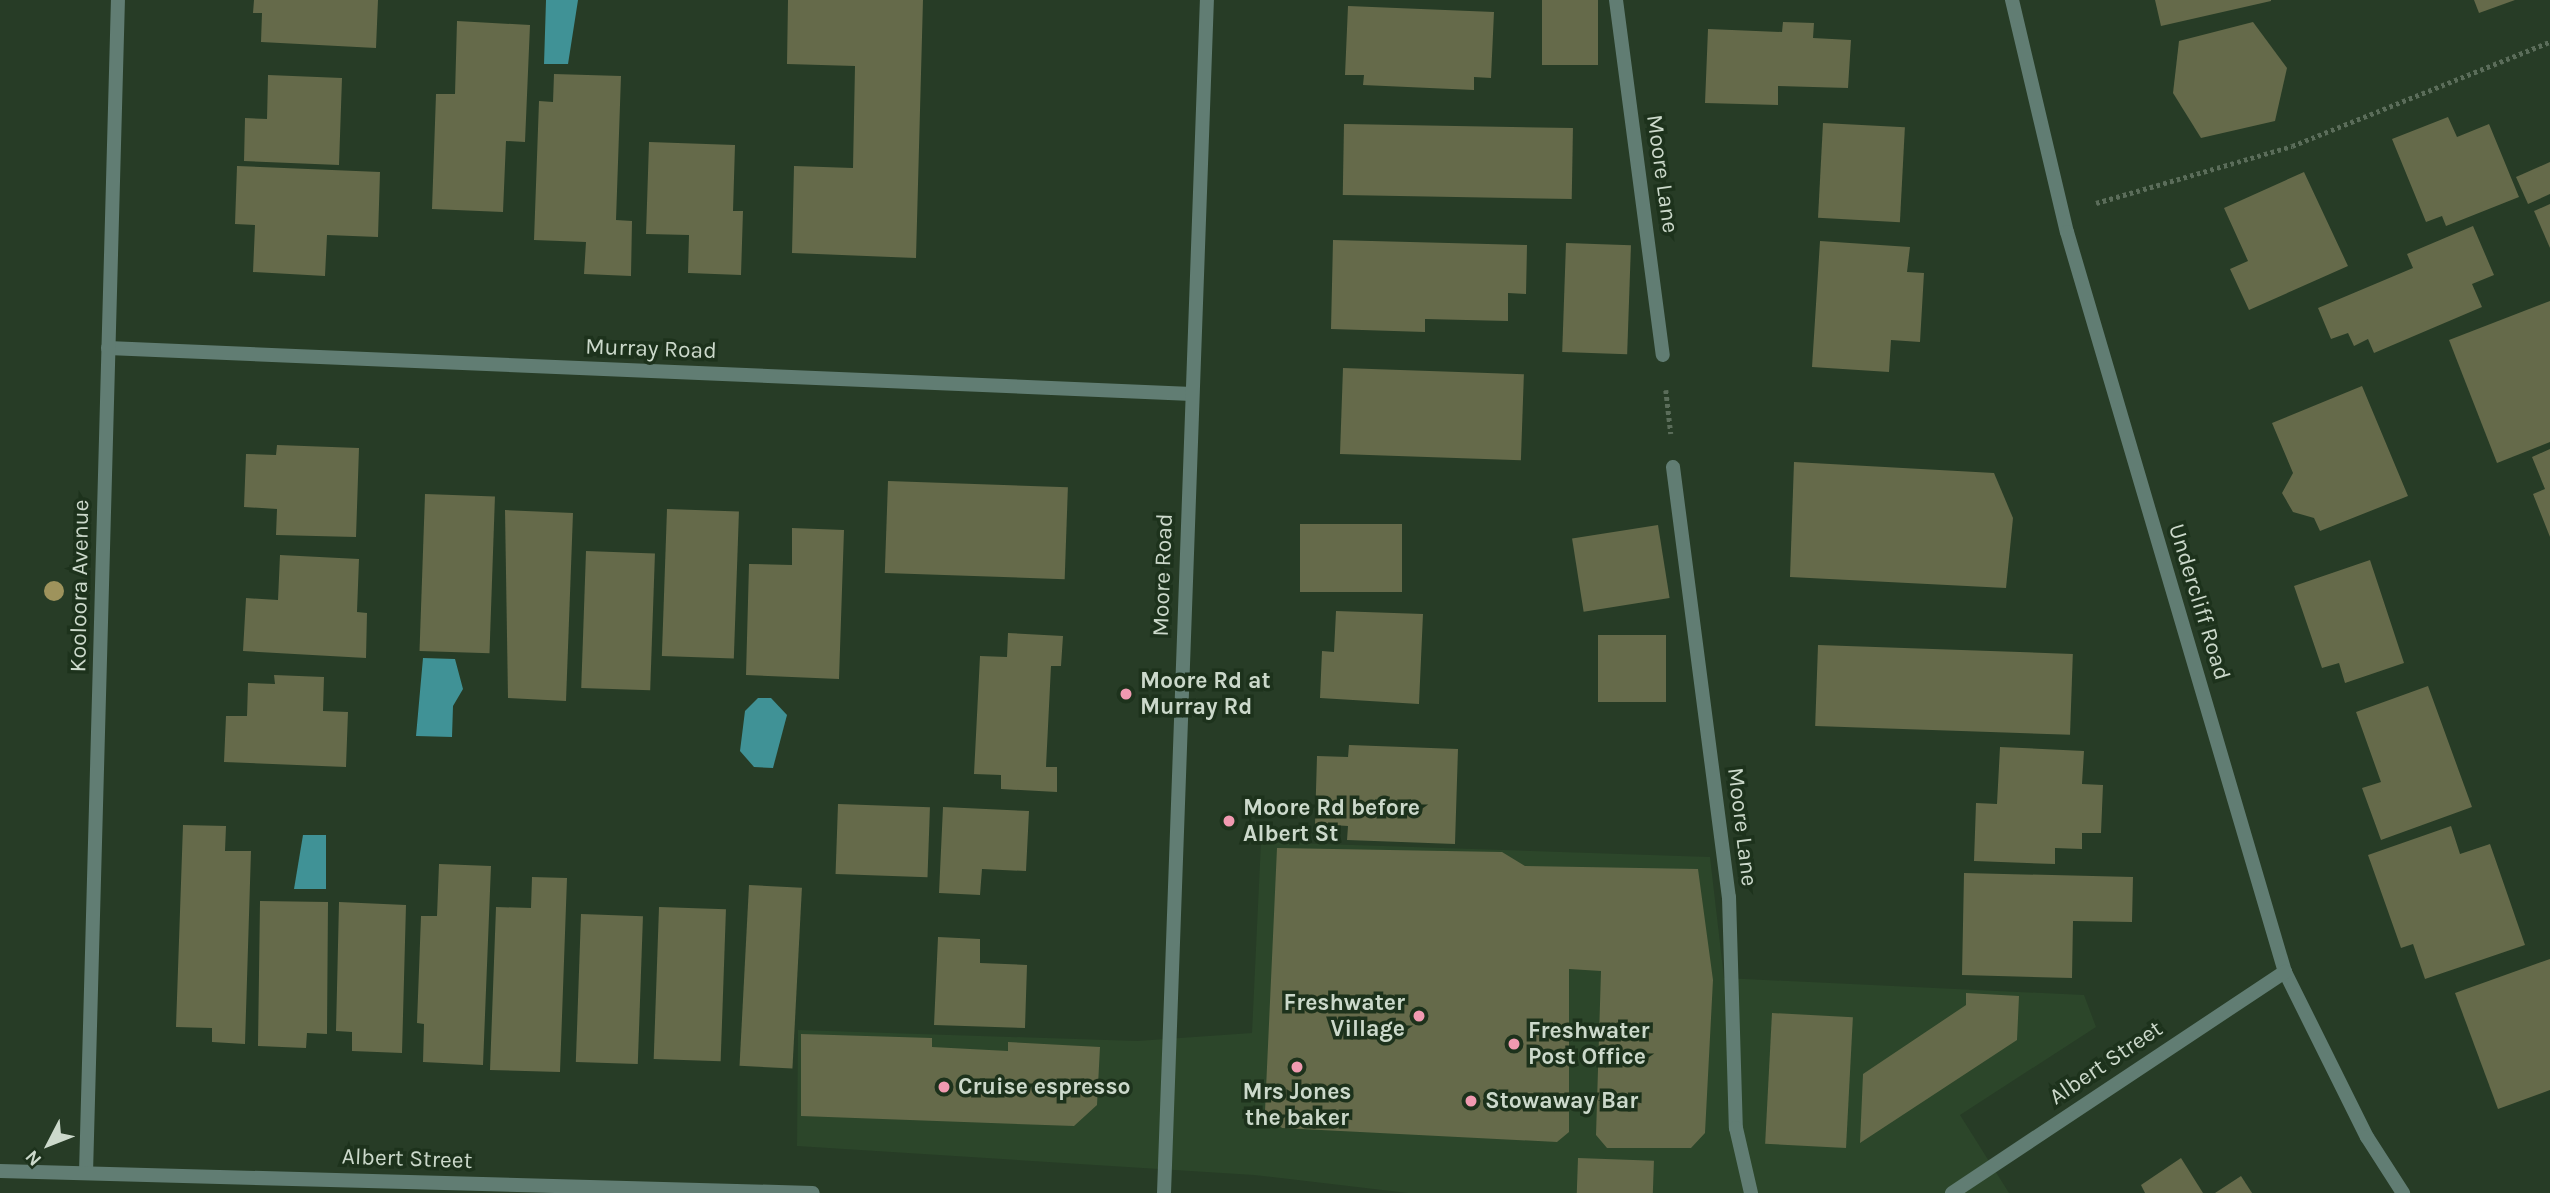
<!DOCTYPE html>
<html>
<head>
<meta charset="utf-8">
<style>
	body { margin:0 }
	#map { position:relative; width:2550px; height:1193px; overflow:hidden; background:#273c26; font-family:Karla,sans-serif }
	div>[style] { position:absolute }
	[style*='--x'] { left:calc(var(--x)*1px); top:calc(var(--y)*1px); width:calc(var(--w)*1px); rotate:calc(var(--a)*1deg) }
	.built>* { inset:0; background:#2c462a }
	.water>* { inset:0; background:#409296 }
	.building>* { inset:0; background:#656a4a; transform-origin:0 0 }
	.path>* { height:4.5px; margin-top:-2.25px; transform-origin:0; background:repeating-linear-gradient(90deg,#5b6d5a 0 3.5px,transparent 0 7px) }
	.service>* { height:14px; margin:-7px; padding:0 7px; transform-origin:7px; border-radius:7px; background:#617d73 }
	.minor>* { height:14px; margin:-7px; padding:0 7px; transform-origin:7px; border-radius:7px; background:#617d73 }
	.tertiary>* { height:14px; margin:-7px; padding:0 7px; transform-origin:7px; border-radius:7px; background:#617d73 }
	.trees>* { width:20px; height:20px; margin:-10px; border-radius:50%; background:#9e935c }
	.dots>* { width:19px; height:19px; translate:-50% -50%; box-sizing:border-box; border:4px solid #1d321c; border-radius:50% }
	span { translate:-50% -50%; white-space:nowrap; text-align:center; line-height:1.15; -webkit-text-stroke:7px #1d321c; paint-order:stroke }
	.street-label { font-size:23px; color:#ccd9cb }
	.poi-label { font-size:23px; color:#ccd9cb; font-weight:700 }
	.left { translate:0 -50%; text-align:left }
	.right { translate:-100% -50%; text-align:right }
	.north { position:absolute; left:14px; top:1109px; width:70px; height:70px; -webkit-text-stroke:5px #1d321c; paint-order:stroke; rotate:228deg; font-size:19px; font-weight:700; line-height:28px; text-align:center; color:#ccd9cb }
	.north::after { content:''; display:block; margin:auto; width:24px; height:32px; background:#ccd9cb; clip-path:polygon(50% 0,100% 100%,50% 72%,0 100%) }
</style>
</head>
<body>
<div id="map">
	<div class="built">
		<div style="clip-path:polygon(1261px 842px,1710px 857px,1724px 978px,2084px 995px,2096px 1027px,1960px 1115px,2009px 1193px,1408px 1193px,1254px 1175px,797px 1146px,798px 1030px,1137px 1041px,1252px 1033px)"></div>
	</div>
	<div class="water">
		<div style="clip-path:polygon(546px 0,578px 0,568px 64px,544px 64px)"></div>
		<div style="clip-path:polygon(423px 658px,455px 659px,463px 689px,453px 706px,452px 737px,416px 736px)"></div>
		<div style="clip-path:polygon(758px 698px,771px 698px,787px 715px,773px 768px,754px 767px,740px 751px,745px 711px)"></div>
		<div style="clip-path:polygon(303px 835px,326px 835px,326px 889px,294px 889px)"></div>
	</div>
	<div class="building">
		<div style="clip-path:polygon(254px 0,378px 0,376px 48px,261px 42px,262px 13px,253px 13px)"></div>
		<div style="clip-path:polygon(788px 0,923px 0,916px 258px,792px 253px,794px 166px,853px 168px,855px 66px,787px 64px)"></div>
		<div style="left:1542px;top:0;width:56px;height:65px"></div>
		<div style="clip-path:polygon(2155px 0,2271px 0,2271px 1px,2161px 26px)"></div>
		<div style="clip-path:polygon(2474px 0,2515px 0,2479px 13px)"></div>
		<div style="clip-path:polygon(1348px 6px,1494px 12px,1491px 78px,1474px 77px,1474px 90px,1363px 85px,1364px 75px,1345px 75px)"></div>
		<div style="clip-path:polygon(457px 21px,530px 25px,525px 142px,506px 141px,503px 212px,432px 209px,436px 94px,455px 94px)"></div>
		<div style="clip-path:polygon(1783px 22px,1814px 23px,1813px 38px,1851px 40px,1848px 88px,1778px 86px,1778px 105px,1705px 103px,1708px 29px,1782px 32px)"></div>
		<div style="clip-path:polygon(2253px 22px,2287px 68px,2275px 121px,2201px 138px,2173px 93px,2179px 41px)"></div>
		<div style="clip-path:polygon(554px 74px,621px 76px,616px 220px,632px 221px,631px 276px,584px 274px,586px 242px,534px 240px,539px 101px,553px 102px)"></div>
		<div style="clip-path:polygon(268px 75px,342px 78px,339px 165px,244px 161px,245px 118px,267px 119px)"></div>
		<div style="clip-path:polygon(2448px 117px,2457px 137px,2489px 124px,2519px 197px,2446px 226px,2442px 216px,2426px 222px,2392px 139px)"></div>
		<div style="left:1823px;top:123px;width:82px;height:95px;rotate:3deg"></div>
		<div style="left:1344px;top:124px;width:229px;height:71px;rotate:1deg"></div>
		<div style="clip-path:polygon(649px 142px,735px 145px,733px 211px,743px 211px,741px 275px,688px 273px,689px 235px,646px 234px)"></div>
		<div style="clip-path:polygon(2550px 162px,2550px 194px,2528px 204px,2516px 177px)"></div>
		<div style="clip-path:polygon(237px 166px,380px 172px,378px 237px,327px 235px,325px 276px,253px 272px,255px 225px,235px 224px)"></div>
		<div style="clip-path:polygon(2304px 172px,2348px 266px,2249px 310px,2230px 269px,2248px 261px,2224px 208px)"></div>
		<div style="clip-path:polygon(2550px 204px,2550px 248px,2534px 211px)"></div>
		<div style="clip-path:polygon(2473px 226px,2494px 275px,2472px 284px,2482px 307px,2374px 353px,2368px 339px,2354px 346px,2348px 333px,2331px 339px,2318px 308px,2413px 268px,2407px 254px)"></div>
		<div style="clip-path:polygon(1333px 240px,1527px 245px,1526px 294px,1508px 293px,1508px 321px,1425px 319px,1425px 332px,1331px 329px)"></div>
		<div style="clip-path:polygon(1820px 241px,1910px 247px,1907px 272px,1924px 273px,1920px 342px,1891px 340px,1889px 372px,1812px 367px)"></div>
		<div style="left:1566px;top:243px;width:65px;height:109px;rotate:2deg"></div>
		<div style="clip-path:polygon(2550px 301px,2550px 442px,2497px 463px,2449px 340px)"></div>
		<div style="left:1343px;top:368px;width:181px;height:86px;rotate:2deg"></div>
		<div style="clip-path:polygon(2362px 386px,2408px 496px,2320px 531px,2314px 518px,2293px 512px,2282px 493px,2293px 473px,2272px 423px)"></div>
		<div style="clip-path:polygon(277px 445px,359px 448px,356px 537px,276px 535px,277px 509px,244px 507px,246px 454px,276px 455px)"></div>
		<div style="clip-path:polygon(2550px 449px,2550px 537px,2533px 494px,2545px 489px,2532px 457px)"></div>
		<div style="clip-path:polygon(1794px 462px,1994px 473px,2013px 518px,2006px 588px,1790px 577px)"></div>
		<div style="left:888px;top:481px;width:180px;height:92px;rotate:2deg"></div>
		<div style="left:425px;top:494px;width:70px;height:157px;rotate:2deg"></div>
		<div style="left:667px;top:509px;width:72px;height:147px;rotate:2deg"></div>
		<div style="clip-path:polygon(505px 510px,573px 513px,566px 701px,508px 698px)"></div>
		<div style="left:1300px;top:524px;width:102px;height:68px"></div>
		<div style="left:1658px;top:525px;width:74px;height:87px;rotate:81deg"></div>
		<div style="clip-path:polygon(792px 528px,844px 530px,839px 679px,746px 675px,749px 564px,792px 565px)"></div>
		<div style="left:586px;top:551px;width:69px;height:137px;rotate:2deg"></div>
		<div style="clip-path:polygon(280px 555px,359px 559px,357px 612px,367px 613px,366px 658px,243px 651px,246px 598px,278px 600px)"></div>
		<div style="clip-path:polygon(2370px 560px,2404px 663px,2345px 683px,2339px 663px,2322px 668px,2294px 586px)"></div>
		<div style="clip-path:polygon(1336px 611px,1423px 614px,1419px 704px,1320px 698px,1322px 651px,1334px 652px)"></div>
		<div style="clip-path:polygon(1008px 633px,1063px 636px,1061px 666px,1051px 666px,1046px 767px,1057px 767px,1057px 792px,1001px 789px,1001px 775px,974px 774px,980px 656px,1007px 657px)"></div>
		<div style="left:1598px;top:635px;width:68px;height:67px"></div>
		<div style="left:1818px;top:645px;width:255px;height:81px;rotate:2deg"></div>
		<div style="clip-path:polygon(274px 675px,324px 677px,323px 711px,348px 712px,346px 767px,224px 762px,226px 716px,247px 716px,248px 683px,275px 684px)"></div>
		<div style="clip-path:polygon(2428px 686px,2472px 807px,2381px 840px,2362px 788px,2381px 782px,2356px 712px)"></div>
		<div style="clip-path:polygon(1349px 745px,1458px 749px,1455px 844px,1347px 840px,1348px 826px,1315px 824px,1317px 756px,1348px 757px)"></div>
		<div style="clip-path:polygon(2000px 747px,2084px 751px,2082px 784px,2103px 785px,2101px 833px,2082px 833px,2082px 849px,2055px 848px,2055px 864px,1974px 861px,1976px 803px,1997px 804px)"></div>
		<div style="left:838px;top:804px;width:92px;height:70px;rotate:2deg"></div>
		<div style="clip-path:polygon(943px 807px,1029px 811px,1026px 871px,982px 869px,980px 895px,939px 893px)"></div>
		<div style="clip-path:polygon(183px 825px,226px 826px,225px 851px,251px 851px,245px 1044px,212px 1042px,212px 1028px,176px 1027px)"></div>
		<div style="clip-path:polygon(2451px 826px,2460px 854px,2490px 844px,2525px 945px,2425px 979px,2413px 944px,2401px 948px,2368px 855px)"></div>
		<div style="clip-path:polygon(1277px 848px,1502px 852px,1525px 866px,1698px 869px,1713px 980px,1705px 1133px,1691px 1148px,1607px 1148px,1596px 1135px,1601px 971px,1569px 969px,1569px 1132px,1557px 1142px,1282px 1128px,1265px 1111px)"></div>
		<div style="clip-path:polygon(439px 864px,491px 866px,483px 1065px,423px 1062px,424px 1024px,417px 1023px,421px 916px,437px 916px)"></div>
		<div style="clip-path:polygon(1964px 873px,2133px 877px,2132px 922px,2073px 921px,2072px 978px,1962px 975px)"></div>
		<div style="clip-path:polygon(532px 877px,567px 878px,560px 1072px,490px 1070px,496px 907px,531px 908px)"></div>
		<div style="left:749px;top:885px;width:53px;height:181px;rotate:3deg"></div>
		<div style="clip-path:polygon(260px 901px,328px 902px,327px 1034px,307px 1033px,306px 1048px,258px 1046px)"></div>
		<div style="clip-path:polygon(339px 902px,406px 905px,402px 1053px,352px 1051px,352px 1032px,336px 1031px)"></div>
		<div style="left:659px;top:907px;width:67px;height:152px;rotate:2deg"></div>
		<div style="left:581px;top:914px;width:62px;height:148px;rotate:2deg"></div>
		<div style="clip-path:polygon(938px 937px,980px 939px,980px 963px,1027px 965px,1025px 1028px,934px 1025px)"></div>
		<div style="clip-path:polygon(2550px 959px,2550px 1090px,2498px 1109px,2455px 993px)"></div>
		<div style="clip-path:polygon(1966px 993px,2019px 996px,2017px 1040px,1860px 1143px,1863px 1074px,1966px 1005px)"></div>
		<div style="left:1772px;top:1013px;width:81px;height:131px;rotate:3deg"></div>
		<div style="clip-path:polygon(801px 1034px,932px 1038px,932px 1047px,1008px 1051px,1008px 1042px,1100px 1047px,1097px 1105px,1074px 1126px,801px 1116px)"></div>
		<div style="left:1578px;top:1158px;width:76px;height:35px;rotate:2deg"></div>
		<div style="clip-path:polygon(2181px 1158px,2203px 1193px,2145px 1193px,2141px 1185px)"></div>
		<div style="clip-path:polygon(2241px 1176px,2252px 1193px,2215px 1193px)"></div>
	</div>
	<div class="path">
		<div style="--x:2096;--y:203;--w:204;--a:-16.2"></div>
		<div style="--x:2292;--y:146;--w:278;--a:-22"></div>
		<div style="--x:1666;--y:390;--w:44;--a:83.5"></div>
	</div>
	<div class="service">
		<div style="--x:1616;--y:0;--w:358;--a:82.5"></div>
		<div style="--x:1673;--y:467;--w:434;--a:82.6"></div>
		<div style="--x:1729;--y:897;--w:231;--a:88.3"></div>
		<div style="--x:1736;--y:1128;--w:67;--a:77"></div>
	</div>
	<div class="minor">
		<div style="--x:2012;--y:0;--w:238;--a:76.7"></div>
		<div style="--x:2067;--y:232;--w:771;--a:73.59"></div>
		<div style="--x:2285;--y:972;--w:184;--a:63.6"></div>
		<div style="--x:2367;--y:1137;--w:67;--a:57.3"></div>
		<div style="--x:108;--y:348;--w:1085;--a:2.43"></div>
		<div style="--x:86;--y:1173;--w:1173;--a:-88.44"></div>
		<div style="--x:1164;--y:1193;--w:1194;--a:-87.94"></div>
		<div style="--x:1952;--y:1193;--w:400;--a:-33.6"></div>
	</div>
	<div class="tertiary">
		<div style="--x:0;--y:1171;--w:813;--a:1.55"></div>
	</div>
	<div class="trees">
		<div style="left:54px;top:591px"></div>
	</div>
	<div class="dots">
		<div style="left:1126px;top:694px;background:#f19ab1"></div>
		<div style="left:1229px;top:821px;background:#f19ab1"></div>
		<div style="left:1419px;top:1016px;background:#f19ab1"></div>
		<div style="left:1514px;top:1044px;background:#f19ab1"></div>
		<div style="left:1297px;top:1067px;background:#f19ab1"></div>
		<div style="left:944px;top:1087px;background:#f19ab1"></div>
		<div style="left:1471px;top:1101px;background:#f19ab1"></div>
	</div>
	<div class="street-label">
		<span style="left:1662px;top:174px;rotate:82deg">Moore Lane</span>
		<span style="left:651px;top:349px;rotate:2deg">Murray Road</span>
		<span style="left:1163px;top:575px;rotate:-88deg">Moore Road</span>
		<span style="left:80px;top:586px;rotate:-89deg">Kooloora Avenue</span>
		<span style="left:2199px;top:602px;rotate:73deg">Undercliff Road</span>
		<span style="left:1742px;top:827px;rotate:83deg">Moore Lane</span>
		<span style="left:2106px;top:1063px;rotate:-34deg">Albert Street</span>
		<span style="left:407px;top:1159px;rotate:2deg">Albert Street</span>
	</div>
	<div class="poi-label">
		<span class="left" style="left:1140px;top:694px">Moore Rd at<br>Murray Rd</span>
		<span class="left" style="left:1243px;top:821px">Moore Rd before<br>Albert St</span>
		<span class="right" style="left:1405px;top:1016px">Freshwater<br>Village</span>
		<span class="left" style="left:1528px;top:1044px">Freshwater<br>Post Office</span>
		<span class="left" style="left:958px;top:1087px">Cruise espresso</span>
		<span style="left:1297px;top:1105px">Mrs Jones<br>the baker</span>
		<span class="left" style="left:1485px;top:1101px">Stowaway Bar</span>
	</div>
	<div class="north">N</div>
</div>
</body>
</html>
